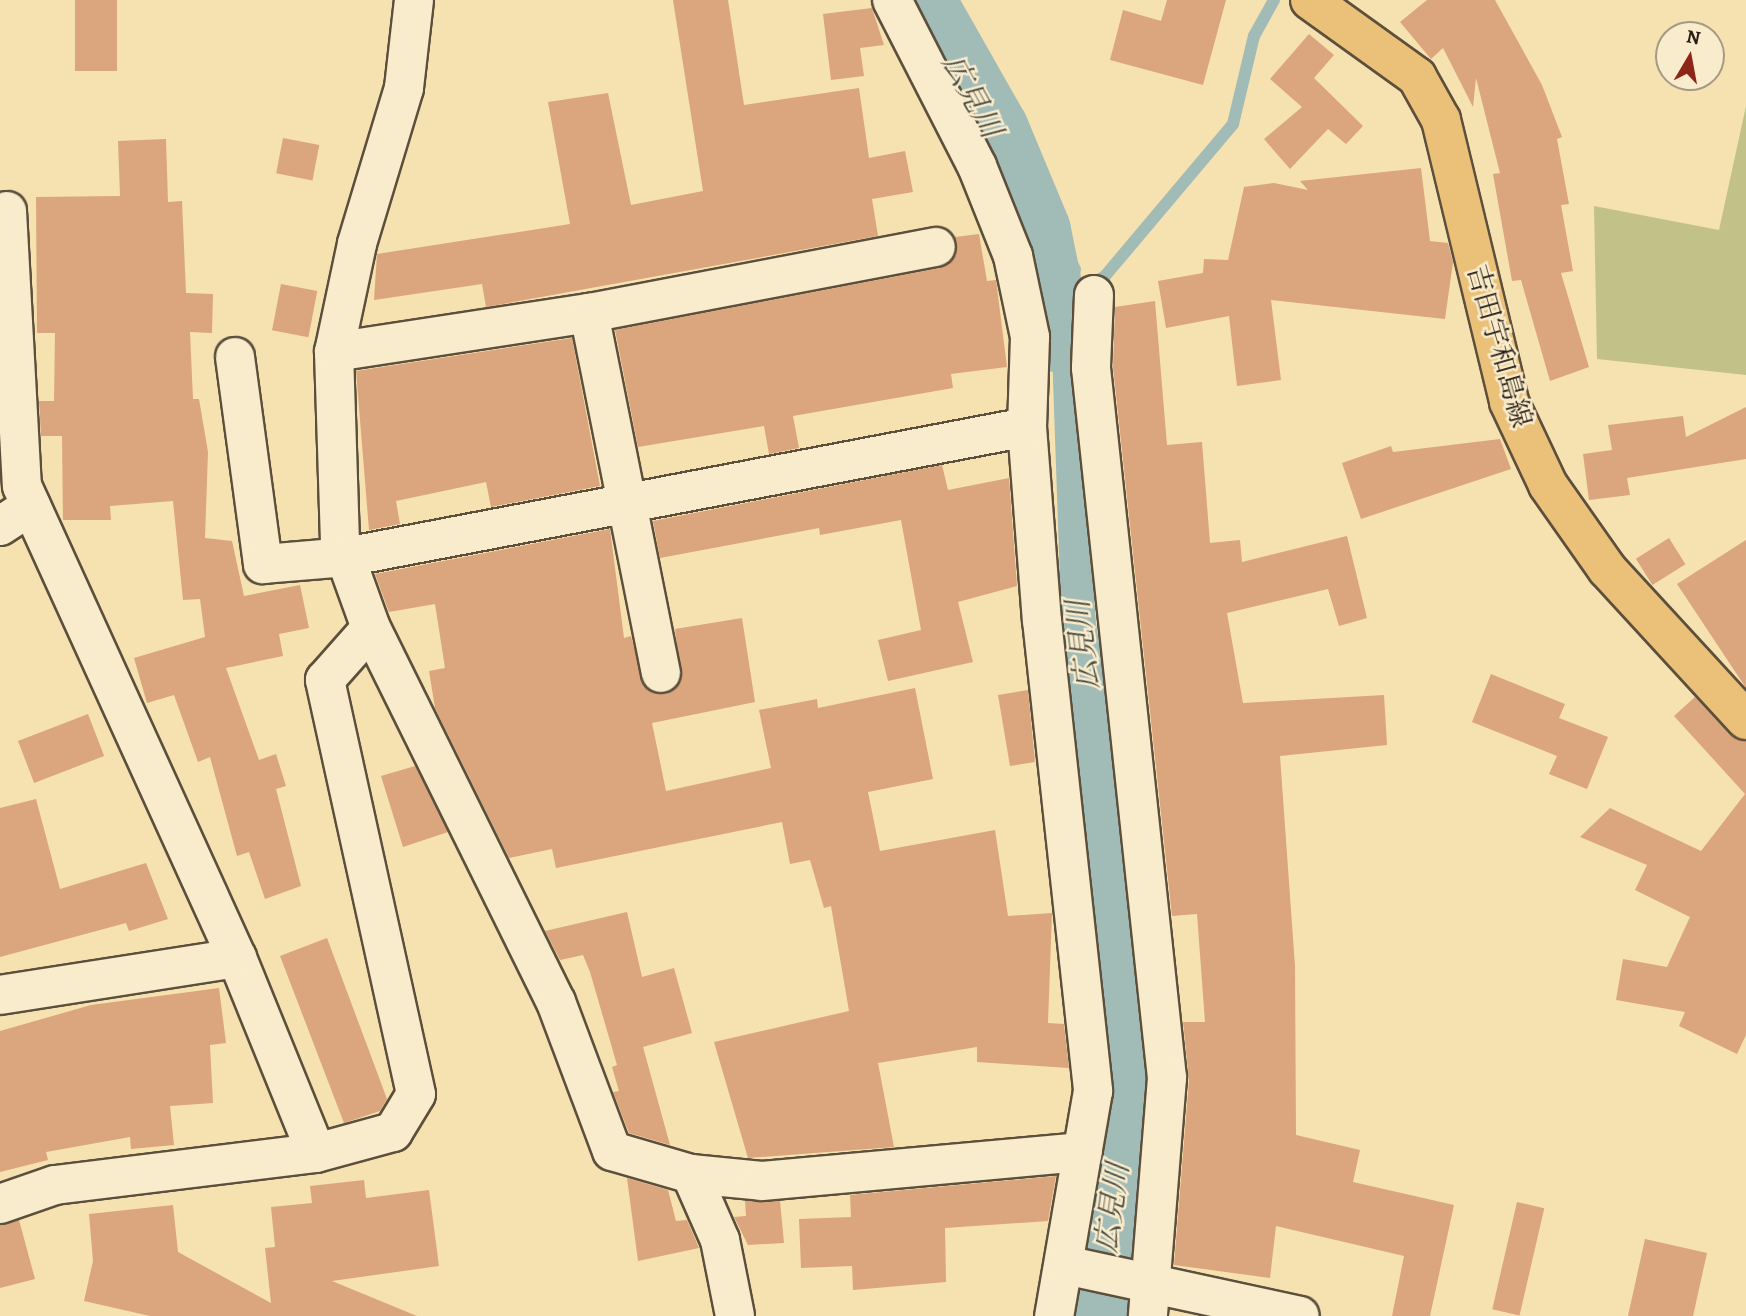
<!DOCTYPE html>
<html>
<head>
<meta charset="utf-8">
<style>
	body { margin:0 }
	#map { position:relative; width:1746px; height:1316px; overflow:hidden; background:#f6e1b1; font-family:Alegreya,"Noto Serif JP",serif }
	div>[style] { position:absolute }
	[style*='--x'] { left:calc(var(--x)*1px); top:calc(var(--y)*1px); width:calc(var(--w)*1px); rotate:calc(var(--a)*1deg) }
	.green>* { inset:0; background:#c2c188 }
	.water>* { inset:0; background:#a1bbb6 }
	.stream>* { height:12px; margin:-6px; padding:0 6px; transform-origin:6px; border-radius:6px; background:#a1bbb6 }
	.river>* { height:72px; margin:-36px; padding:0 36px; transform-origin:36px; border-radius:36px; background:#a1bbb6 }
	.building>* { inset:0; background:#dba57d; transform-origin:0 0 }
	.roads { filter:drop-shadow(2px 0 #5c4f3c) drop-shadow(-2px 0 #5c4f3c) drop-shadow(0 2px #5c4f3c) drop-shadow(0 -2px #5c4f3c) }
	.minor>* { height:38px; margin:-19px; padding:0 19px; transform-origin:19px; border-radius:19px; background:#f9eccc }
	.major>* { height:38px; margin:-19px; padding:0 19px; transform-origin:19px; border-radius:19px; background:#ebc078 }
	span { translate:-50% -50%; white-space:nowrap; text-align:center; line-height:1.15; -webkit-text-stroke:5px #f9eccc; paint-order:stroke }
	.street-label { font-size:28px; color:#281e15 }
	.water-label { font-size:30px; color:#4c4d45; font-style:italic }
	.north { position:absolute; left:1655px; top:21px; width:70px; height:70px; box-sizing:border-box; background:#f9eccc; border:2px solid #a59a83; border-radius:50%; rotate:10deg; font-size:19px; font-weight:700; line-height:28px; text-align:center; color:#281e15 }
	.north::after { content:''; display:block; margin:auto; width:24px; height:32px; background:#8f2418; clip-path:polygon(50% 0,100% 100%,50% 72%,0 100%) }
</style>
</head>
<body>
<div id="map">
	<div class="green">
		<div style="clip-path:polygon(1746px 106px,1746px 375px,1597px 359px,1594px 206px,1719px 230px)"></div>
	</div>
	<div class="water">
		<div style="clip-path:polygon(1060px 228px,1081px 268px,1074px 324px,1096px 623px,1135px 871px,1152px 1062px,1128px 1316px,1066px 1316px,1108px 1085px,1061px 611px,1052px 351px,1023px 246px)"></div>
	</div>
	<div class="stream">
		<div style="--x:1088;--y:286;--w:20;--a:-30"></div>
		<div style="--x:1105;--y:276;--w:199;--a:-49.9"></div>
		<div style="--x:1233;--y:124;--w:90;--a:-76.6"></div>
		<div style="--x:1254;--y:36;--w:41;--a:-60.9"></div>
	</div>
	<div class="river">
		<div style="--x:919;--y:0;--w:150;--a:60.4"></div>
		<div style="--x:993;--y:130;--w:109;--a:67.4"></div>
		<div style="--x:1035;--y:231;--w:107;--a:78.7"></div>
	</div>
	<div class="building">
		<div style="left:75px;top:0;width:42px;height:71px"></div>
		<div style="clip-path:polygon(673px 0,728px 0,744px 105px,859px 88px,869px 158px,905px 151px,913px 192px,872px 199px,878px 236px,486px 307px,482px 284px,374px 300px,377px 254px,570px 224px,548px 102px,608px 93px,631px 205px,703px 191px)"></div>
		<div style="clip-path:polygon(1167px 0,1226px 0,1203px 85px,1110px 60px,1123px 10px,1161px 21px)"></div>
		<div style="clip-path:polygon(1427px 0,1495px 0,1542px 85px,1562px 137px,1557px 139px,1569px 204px,1561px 205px,1573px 271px,1561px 273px,1589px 367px,1550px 381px,1521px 280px,1512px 281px,1493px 174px,1500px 173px,1476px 78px,1473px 107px,1443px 48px,1431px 59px,1400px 22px)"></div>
		<div style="clip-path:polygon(872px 8px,884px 45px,860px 48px,864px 76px,831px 80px,823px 14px)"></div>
		<div style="clip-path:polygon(1309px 34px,1334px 55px,1314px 78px,1363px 126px,1346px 144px,1328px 129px,1290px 169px,1264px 139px,1302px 107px,1270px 79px)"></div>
		<div style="left:283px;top:138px;width:37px;height:36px;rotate:11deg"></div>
		<div style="clip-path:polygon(166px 139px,168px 202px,182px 201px,186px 293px,213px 294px,212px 333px,190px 332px,193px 399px,199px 399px,208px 452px,205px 538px,232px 541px,244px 596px,300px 585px,309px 628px,279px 634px,283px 656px,226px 668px,259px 760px,276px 754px,286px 786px,276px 789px,301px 886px,265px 899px,249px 852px,237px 856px,210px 757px,198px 762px,174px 695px,147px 703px,134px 658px,205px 637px,200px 599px,183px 600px,173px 501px,110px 506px,111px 520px,63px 520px,62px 436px,41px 436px,39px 401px,54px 401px,55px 333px,37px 333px,36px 197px,120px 196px,118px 141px)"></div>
		<div style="clip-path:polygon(1421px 168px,1430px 241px,1448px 243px,1453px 262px,1445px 319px,1271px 300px,1281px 380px,1237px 386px,1229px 316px,1166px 328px,1158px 281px,1203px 273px,1204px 259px,1228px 260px,1244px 187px,1274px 183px,1308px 190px,1300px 181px)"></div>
		<div style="clip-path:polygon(979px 234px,987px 281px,996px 280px,1007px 367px,951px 374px,953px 388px,793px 416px,799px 448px,769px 454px,764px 426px,638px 447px,615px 330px,940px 268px,956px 255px,955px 237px)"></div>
		<div style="left:281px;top:284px;width:37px;height:47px;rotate:11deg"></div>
		<div style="clip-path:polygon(1155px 301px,1167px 445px,1202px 442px,1210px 543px,1240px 540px,1242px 562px,1347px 536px,1367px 618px,1339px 626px,1328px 589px,1227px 613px,1243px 703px,1384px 695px,1387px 745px,1280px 756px,1295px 966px,1296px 1135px,1360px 1150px,1353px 1182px,1454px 1205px,1430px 1316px,1392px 1316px,1404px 1256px,1276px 1226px,1270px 1278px,1174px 1265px,1189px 1080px,1183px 1022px,1205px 1022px,1197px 914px,1172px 916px,1113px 367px,1115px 307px)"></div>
		<div style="clip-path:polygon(572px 338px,600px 486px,491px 507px,486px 482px,396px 501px,400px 524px,369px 530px,356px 371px)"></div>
		<div style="clip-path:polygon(1746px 407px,1746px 459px,1627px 478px,1630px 495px,1589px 500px,1583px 454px,1612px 450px,1608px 425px,1683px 416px,1686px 437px)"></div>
		<div style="clip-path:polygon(1500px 439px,1511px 469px,1361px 519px,1342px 463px,1391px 446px,1393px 452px)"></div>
		<div style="clip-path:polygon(942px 465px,948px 490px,1009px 478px,1017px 586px,958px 602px,973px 662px,888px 681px,878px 640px,921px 630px,901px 520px,820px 535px,819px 528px,660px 558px,653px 521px)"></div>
		<div style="clip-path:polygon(610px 529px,624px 638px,631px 636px,645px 688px,666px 694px,681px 681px,675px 629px,742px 618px,755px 702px,652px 723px,666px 791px,771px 768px,759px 710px,817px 699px,818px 708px,915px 688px,933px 779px,868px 792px,880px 851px,995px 830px,1008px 916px,1052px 913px,1048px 1023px,1064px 1024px,1069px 1068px,977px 1062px,977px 1047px,878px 1063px,894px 1147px,748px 1158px,714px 1042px,849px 1011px,831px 906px,824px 908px,810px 860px,790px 864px,782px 822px,556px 868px,552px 849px,509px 858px,435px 708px,429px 671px,445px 668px,435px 604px,389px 612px,375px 574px)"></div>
		<div style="left:1669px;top:538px;width:31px;height:39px;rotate:58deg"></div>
		<div style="clip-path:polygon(1746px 540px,1746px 688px,1677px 584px)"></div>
		<div style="clip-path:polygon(1491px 674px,1565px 704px,1559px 718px,1608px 737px,1587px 789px,1549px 774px,1557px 756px,1472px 722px)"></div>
		<div style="clip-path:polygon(1028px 690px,1035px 762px,1010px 766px,998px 695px)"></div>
		<div style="clip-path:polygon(1695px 697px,1730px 735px,1746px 741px,1746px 1035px,1737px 1054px,1679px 1026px,1685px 1012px,1616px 1000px,1623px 959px,1667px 967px,1690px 917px,1635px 890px,1647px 865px,1580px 837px,1610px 808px,1701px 851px,1745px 794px,1674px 716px)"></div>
		<div style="left:88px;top:714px;width:45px;height:75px;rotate:69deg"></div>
		<div style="clip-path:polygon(415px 766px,448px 832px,403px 847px,381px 776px)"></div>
		<div style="clip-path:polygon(36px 799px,60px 889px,146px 863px,168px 919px,129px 931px,126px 923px,0 957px,0 808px)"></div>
		<div style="clip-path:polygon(627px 912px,642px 977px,674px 968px,692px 1033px,643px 1047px,670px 1145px,629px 1133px,613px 1092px,619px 1091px,612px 1067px,617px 1065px,590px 972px,583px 955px,560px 960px,545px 931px)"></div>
		<div style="clip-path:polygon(327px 938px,387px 1099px,380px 1111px,344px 1123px,280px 956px)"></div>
		<div style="clip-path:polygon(219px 988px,226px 1043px,210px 1045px,213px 1103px,170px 1106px,174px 1145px,131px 1149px,130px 1137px,46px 1152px,48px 1160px,0 1172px,0 1031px,91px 1005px)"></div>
		<div style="clip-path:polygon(1056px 1176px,1048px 1221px,945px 1228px,946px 1282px,853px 1290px,852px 1266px,801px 1268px,799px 1219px,851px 1217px,850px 1195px)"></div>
		<div style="clip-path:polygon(627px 1178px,668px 1190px,676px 1221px,687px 1220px,699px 1248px,638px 1261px)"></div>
		<div style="clip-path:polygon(364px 1180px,366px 1198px,429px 1190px,439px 1266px,332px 1281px,417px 1316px,150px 1316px,84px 1301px,93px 1261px,89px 1214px,173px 1205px,178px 1252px,271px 1303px,265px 1248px,275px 1247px,271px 1207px,312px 1203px,310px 1186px)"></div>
		<div style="clip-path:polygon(745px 1201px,780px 1201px,784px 1243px,748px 1245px,734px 1217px,746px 1216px)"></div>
		<div style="left:1517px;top:1202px;width:28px;height:110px;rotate:13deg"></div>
		<div style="clip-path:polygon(19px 1220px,35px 1279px,0 1288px,0 1225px)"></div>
		<div style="clip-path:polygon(1645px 1239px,1707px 1253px,1693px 1316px,1628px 1316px)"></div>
	</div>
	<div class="roads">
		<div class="minor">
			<div style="--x:414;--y:0;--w:89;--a:96.5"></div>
			<div style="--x:404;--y:88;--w:163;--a:106.8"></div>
			<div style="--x:357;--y:244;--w:110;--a:102"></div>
			<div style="--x:334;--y:352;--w:190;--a:88.2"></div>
			<div style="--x:340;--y:542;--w:91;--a:70.2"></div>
			<div style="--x:371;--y:628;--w:417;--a:63.7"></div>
			<div style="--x:556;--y:1002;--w:159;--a:69.4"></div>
			<div style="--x:612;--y:1151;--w:82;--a:16.2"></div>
			<div style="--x:691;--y:1174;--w:72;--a:66.3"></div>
			<div style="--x:720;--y:1240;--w:77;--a:78.8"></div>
			<div style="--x:892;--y:0;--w:186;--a:62.9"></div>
			<div style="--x:977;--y:166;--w:97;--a:68.2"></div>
			<div style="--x:1013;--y:256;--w:83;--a:78.1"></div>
			<div style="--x:1030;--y:337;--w:90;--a:91.9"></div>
			<div style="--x:1027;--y:427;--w:194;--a:85.6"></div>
			<div style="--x:1042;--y:620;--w:474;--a:83.8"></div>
			<div style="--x:1093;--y:1091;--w:228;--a:99.8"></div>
			<div style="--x:7;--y:211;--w:275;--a:86.9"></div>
			<div style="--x:22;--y:486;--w:519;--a:65.51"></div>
			<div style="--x:237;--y:958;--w:210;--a:67.9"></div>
			<div style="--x:1094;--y:295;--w:73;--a:92.4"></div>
			<div style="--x:1091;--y:368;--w:714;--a:83.89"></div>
			<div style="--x:1167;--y:1078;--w:239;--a:94.6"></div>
			<div style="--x:589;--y:313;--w:367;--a:78.7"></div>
			<div style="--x:334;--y:352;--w:258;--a:-8.7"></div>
			<div style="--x:589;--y:313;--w:353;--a:-10.8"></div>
			<div style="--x:235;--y:357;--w:209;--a:82.3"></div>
			<div style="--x:263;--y:564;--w:83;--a:-4.8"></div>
			<div style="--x:346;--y:557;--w:693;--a:-10.81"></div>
			<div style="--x:0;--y:526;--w:37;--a:-33"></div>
			<div style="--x:0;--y:995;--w:240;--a:-8.9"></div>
			<div style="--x:691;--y:1174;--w:71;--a:5.6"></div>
			<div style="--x:762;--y:1181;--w:322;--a:-5.2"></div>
			<div style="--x:0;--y:1204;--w:58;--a:-19.1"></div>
			<div style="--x:55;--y:1185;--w:263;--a:-7"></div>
			<div style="--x:316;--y:1153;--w:80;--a:-15.3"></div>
			<div style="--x:393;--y:1132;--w:44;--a:-58.8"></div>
			<div style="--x:416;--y:1094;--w:424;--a:-102.4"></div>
			<div style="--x:325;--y:680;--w:69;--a:-48.5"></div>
			<div style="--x:1065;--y:1265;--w:240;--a:12.2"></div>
		</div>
		<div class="major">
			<div style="--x:1310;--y:0;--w:132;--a:35.7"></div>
			<div style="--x:1417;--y:77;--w:49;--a:60.8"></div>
			<div style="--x:1441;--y:120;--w:290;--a:76.4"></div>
			<div style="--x:1509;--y:402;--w:92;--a:64.8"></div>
			<div style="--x:1548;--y:485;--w:103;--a:54.9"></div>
			<div style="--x:1607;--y:569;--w:205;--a:47.4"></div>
		</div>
	</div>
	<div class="street-label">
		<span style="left:1499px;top:346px;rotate:74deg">吉田宇和島線</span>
	</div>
	<div class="water-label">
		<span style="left:972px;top:96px;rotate:61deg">広見川</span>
		<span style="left:1083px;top:645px;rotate:-97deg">広見川</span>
		<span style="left:1112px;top:1208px;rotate:-82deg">広見川</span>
	</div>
	<div class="north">N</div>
</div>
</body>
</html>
